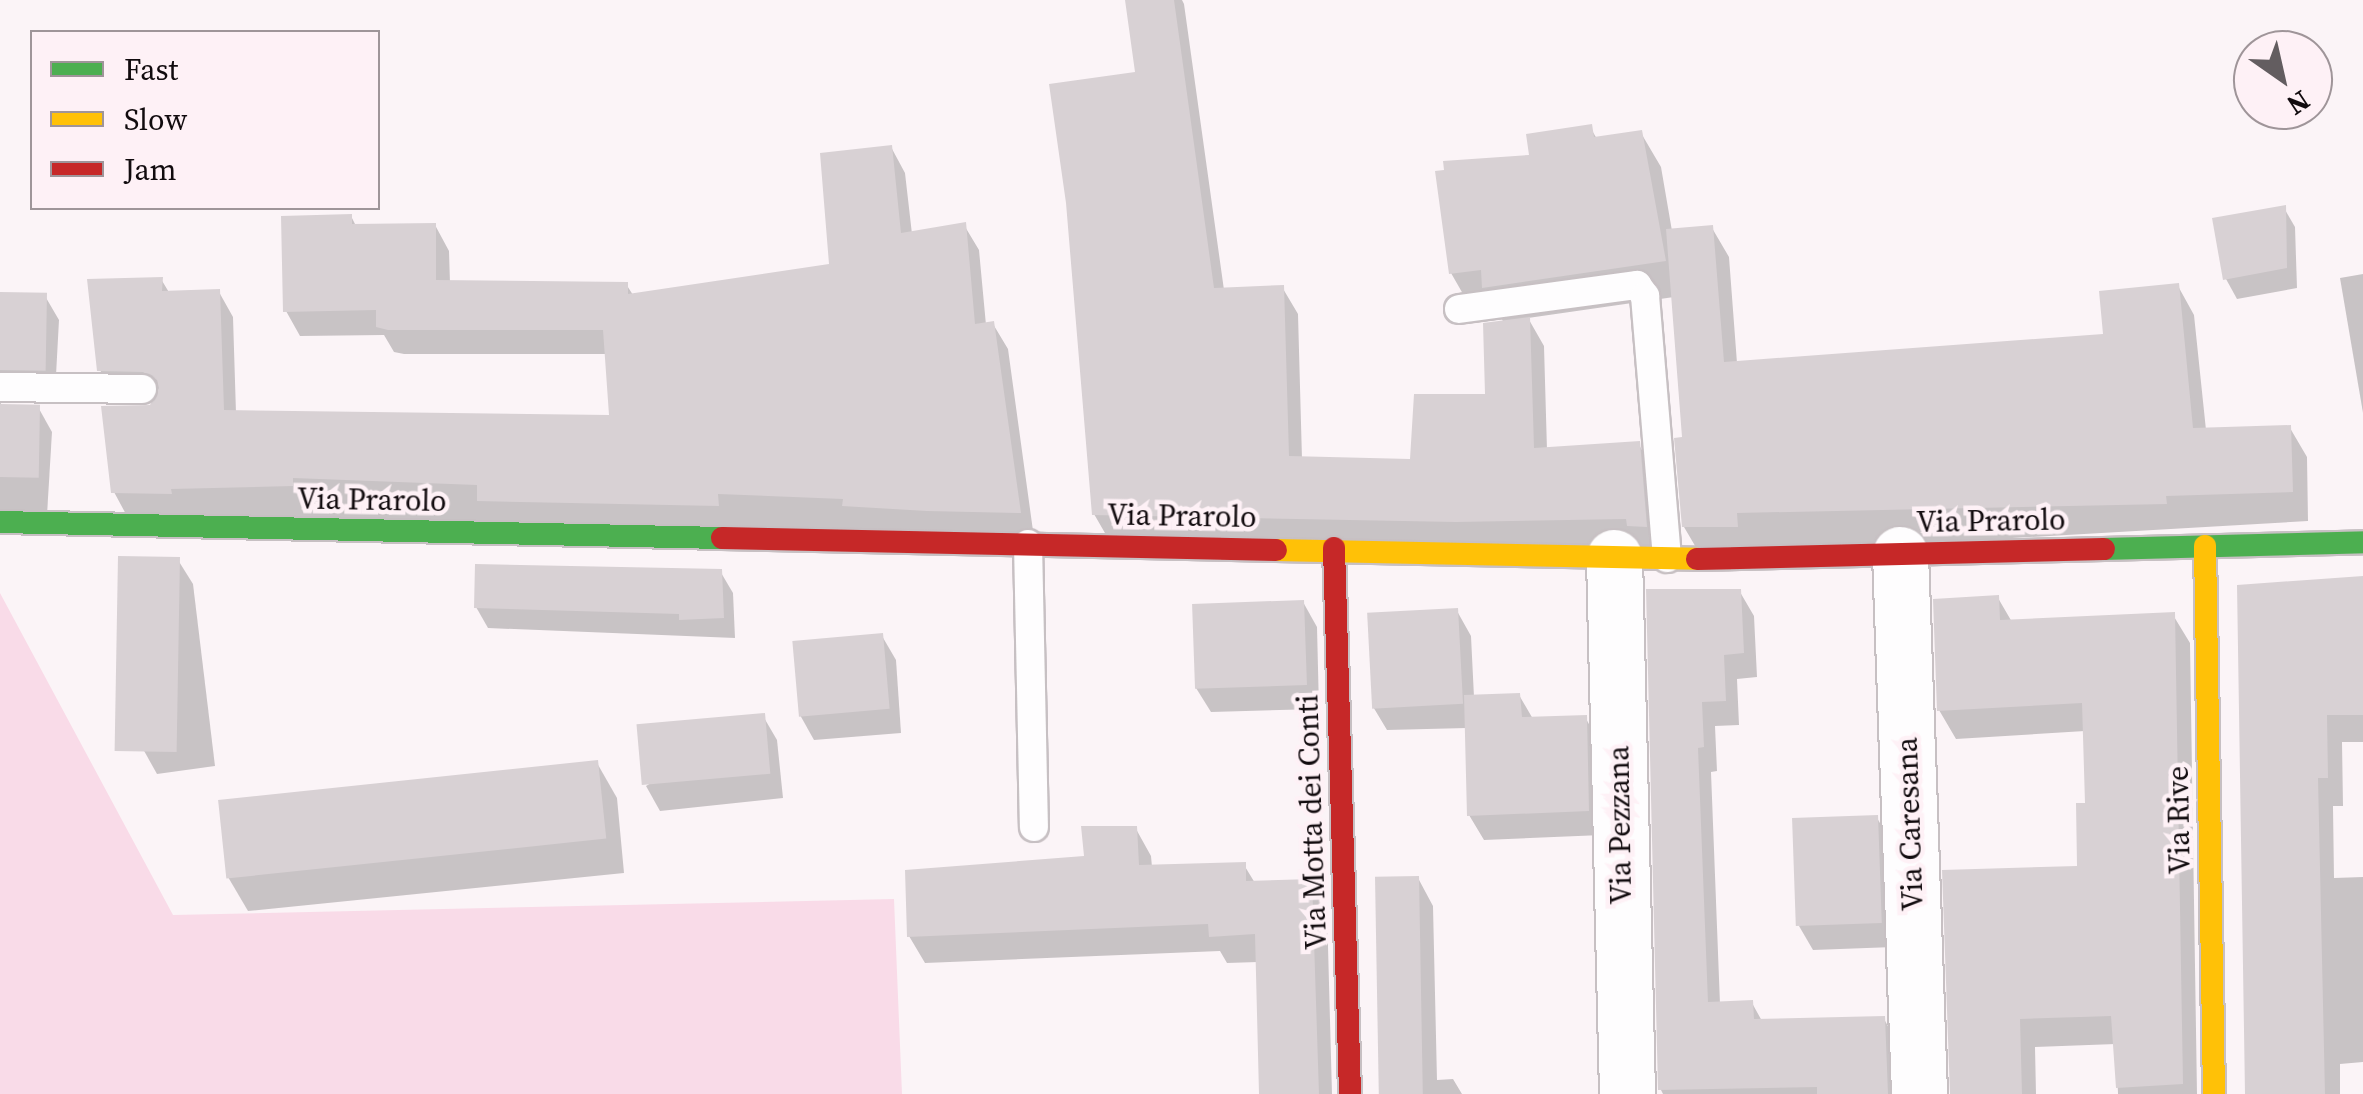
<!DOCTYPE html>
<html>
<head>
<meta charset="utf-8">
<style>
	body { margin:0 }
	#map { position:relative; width:2363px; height:1094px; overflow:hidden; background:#fbf4f7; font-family:"Source Serif 4",serif }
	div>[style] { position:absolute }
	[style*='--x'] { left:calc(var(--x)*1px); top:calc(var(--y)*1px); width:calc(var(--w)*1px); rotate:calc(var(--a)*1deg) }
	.green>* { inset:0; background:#f9dbe8 }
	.shadow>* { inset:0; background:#0003 }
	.building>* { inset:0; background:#d8d1d4; transform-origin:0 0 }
	.roads { filter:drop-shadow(2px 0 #c7c0c3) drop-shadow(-2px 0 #c7c0c3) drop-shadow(0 2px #c7c0c3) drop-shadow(0 -2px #c7c0c3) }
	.lane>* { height:28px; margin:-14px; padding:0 14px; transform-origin:14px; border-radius:14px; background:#fefdfe }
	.street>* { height:55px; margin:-27.5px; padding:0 27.5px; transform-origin:27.5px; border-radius:27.5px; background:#fefdfe }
	.fast>* { height:22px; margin:-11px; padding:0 11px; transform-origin:11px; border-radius:11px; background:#4caf50 }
	.slow>* { height:22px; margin:-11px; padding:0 11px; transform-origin:11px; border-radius:11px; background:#ffc107 }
	.jam>* { height:22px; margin:-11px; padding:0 11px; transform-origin:11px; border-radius:11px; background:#c62828 }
	span { translate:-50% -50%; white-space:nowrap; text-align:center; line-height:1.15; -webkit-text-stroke:9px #fef1f6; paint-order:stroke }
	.street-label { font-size:30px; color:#110b0e }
	.legend { position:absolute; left:30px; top:30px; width:350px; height:180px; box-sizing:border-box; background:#fef1f6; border:2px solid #9f9599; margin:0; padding:12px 18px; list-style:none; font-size:30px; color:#110b0e }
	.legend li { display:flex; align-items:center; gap:20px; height:50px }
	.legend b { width:50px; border:2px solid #9f9599 }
	.north { position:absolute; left:2233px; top:30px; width:100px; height:100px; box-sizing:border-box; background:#fef1f6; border:2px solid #9f9599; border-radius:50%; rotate:146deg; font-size:28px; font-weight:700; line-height:40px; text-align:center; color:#110b0e }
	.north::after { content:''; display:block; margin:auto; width:35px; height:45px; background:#635d60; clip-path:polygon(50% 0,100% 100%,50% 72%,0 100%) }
</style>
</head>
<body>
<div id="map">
	<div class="green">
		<div style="clip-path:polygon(0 593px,173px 915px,894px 899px,902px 1094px,0 1094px)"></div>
	</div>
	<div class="shadow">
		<div style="clip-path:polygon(1127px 0,1182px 0,1184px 4px,1224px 290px,1282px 287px,1298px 314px,1302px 459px,1413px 461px,1488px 396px,1504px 323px,1494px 305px,1471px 308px,1451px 273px,1532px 157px,1590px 127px,1597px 139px,1641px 133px,1661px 167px,1672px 231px,1712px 228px,1729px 257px,1737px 363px,2105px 337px,2178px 286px,2194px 315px,2206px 430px,2290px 428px,2307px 457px,2308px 521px,1701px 556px,1684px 527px,1685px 440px,1674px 297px,1528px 318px,1544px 346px,1547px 450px,1638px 443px,1653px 470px,1660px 552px,1109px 540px,1094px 514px,1138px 74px)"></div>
		<div style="clip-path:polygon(891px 147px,905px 173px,912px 234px,964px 225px,979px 250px,986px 325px,993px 324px,1008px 349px,1034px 538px,128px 518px,114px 492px,157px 396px,114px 396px,100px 370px,161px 279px,170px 294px,219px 292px,233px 317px,236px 413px,612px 417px,607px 354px,404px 354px,394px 352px,384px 335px,300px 336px,286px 311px,351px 216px,356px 226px,435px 225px,449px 251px,450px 283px,626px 284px,633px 295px,832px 266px)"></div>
		<div style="clip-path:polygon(2284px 208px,2295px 227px,2297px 288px,2237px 299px,2226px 279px)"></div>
		<div style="clip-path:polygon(2363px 274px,2363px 413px,2340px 278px)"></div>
		<div style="clip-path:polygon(0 295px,45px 296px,59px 320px,55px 394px,6px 395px,0 405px)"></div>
		<div style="clip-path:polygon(0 405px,38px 407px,52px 432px,47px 515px,0 515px)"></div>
		<div style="clip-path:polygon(178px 560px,193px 584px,215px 766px,157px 774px,143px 749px)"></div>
		<div style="clip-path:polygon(720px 571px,733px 593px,735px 638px,488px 628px,476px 607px)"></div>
		<div style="clip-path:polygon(2239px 588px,2363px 591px,2363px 742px,2342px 742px,2343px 806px,2333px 806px,2334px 878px,2363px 877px,2363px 1062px,2340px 1064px,2340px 1094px,2248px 1094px)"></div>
		<div style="clip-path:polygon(1649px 592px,1740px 592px,1754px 616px,1757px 677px,1737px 679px,1739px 725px,1715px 726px,1717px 771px,1711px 772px,1720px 1004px,1752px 1003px,1762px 1021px,1884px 1019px,1898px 1044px,1900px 1094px,1663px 1094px,1661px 1090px)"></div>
		<div style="clip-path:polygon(1998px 598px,2012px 622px,2173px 615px,2190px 643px,2197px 1094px,2118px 1094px,2116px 1044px,2035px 1047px,2036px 1094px,1953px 1094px,2079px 868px,2088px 805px,2085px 731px,1956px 739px,1939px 710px)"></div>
		<div style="clip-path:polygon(1303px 602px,1317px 627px,1319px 709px,1211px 712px,1196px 688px)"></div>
		<div style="clip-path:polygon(1457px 611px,1471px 636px,1474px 697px,1519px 695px,1533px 719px,1585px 717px,1599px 742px,1602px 835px,1484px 840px,1469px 815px,1467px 728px,1387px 730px,1372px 705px)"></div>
		<div style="clip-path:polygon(882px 636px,896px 660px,901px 733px,814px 740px,800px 715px)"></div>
		<div style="clip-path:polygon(763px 716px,777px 740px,783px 798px,660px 811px,646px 786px)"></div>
		<div style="clip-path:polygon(597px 763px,617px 798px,624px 873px,248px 911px,228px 877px)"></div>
		<div style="clip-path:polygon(1877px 818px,1891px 842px,1894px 947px,1813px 950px,1799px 926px)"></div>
		<div style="clip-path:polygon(1136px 829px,1151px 856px,1152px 867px,1244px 865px,1255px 883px,1311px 882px,1327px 909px,1332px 1094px,1262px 1094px,1258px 962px,1227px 963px,1220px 951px,925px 963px,909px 936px,1087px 858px)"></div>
		<div style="clip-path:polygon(1418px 878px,1433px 906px,1437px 1080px,1453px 1079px,1462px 1094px,1384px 1094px)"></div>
	</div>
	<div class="building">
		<div style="clip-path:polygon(1125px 0,1174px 0,1214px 288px,1284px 285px,1289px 456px,1410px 459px,1414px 394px,1485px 394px,1483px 323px,1530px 317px,1534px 448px,1640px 441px,1647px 527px,1627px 526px,1626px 519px,1456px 522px,1092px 515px,1066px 203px,1049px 84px,1135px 72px)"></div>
		<div style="clip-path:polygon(1592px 124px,1594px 137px,1642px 130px,1666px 261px,1482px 288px,1481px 270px,1449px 274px,1435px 171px,1444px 170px,1443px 161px,1529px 155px,1526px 134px)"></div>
		<div style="clip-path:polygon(892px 145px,901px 233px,966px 222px,975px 324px,994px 321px,1021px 513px,927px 511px,842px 506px,843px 499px,718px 494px,719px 506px,477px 501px,477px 485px,293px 478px,293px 486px,171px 489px,172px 494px,111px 493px,101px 406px,150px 405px,159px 388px,157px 380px,143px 372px,97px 371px,87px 279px,163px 277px,162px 291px,220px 289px,224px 410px,609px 415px,603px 330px,388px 330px,376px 327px,376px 310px,283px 312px,281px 216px,352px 214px,352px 224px,436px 223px,436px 280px,628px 282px,628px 294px,829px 264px,820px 153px)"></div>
		<div style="clip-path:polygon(2286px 205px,2287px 268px,2223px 280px,2212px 218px)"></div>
		<div style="clip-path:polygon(1713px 225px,1724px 362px,2103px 334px,2099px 291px,2179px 283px,2193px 428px,2291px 425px,2293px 492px,2166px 496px,2167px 504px,1737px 513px,1738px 527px,1682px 527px,1674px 438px,1682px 437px,1666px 229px)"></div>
		<div style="left:0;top:292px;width:47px;height:78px;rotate:1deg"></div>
		<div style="left:0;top:404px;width:40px;height:73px;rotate:1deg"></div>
		<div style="left:118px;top:556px;width:62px;height:195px;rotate:1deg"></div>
		<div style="clip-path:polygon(475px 564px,722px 569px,724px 618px,679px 620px,679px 614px,474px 608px)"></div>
		<div style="clip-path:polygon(2363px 576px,2363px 715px,2327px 715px,2328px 778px,2318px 778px,2325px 1094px,2245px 1094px,2237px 585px)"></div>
		<div style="clip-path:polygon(1646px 589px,1741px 589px,1744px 653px,1724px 655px,1726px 701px,1702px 702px,1704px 747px,1698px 748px,1708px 1002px,1753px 1000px,1754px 1019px,1885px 1016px,1888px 1094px,1817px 1094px,1817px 1087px,1658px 1090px)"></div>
		<div style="clip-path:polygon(1999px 595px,2000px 620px,2175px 612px,2183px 1084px,2116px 1088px,2111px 1016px,2020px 1019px,2022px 1094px,1950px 1094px,1942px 870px,2077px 866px,2076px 803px,2085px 803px,2082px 703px,1937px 711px,1933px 599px)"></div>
		<div style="left:1304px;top:600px;width:85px;height:112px;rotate:88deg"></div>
		<div style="left:1458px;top:608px;width:96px;height:91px;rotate:87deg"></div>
		<div style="left:883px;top:633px;width:76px;height:91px;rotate:85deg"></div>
		<div style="clip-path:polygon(1520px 693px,1522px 717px,1587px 715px,1589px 811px,1467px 816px,1464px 695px)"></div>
		<div style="left:765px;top:713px;width:61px;height:129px;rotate:85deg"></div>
		<div style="left:598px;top:760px;width:79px;height:382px;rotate:84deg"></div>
		<div style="left:1878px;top:815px;width:108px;height:86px;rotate:88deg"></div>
		<div style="clip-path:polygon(1081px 826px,1137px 826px,1139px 865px,1246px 862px,1246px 881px,1312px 879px,1319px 1094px,1259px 1094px,1255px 934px,1209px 937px,1208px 924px,907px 937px,905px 870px,1084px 856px)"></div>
		<div style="left:1419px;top:876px;width:218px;height:44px;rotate:89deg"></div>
	</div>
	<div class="roads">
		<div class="lane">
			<div style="--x:1459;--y:309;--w:180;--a:-7.7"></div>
			<div style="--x:1637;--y:285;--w:14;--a:54"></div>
			<div style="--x:1645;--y:296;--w:263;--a:85.2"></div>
			<div style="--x:0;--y:387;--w:142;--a:0.8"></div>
			<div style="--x:1028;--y:544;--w:283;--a:88.8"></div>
		</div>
		<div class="street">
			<div style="--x:1900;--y:554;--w:540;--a:87.98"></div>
			<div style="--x:1614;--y:557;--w:537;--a:88.61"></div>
		</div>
		<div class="fast">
			<div style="--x:0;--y:522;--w:722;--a:1.27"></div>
			<div style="--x:2104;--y:549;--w:259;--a:-1.5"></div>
		</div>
		<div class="slow">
			<div style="--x:2205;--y:546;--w:548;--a:89.06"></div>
			<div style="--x:1276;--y:550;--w:421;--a:1.2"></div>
		</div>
		<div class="jam">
			<div style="--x:722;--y:538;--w:554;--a:1.24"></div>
			<div style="--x:1334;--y:548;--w:546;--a:88.32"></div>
			<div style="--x:1697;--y:559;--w:407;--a:-1.4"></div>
		</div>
	</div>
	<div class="street-label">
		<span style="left:372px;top:500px;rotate:1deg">Via Prarolo</span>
		<span style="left:1182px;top:516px;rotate:1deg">Via Prarolo</span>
		<span style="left:1991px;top:521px;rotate:-1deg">Via Prarolo</span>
		<span style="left:2179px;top:820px;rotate:-91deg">Via Rive</span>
		<span style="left:1312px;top:822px;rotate:-92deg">Via Motta dei Conti</span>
		<span style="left:1910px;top:824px;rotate:-92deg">Via Caresana</span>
		<span style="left:1620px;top:825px;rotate:-91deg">Via Pezzana</span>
	</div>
	<ul class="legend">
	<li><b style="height:12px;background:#4caf50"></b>Fast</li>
	<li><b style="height:12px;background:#ffc107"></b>Slow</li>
	<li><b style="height:12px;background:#c62828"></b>Jam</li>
	</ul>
	<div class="north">N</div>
</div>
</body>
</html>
